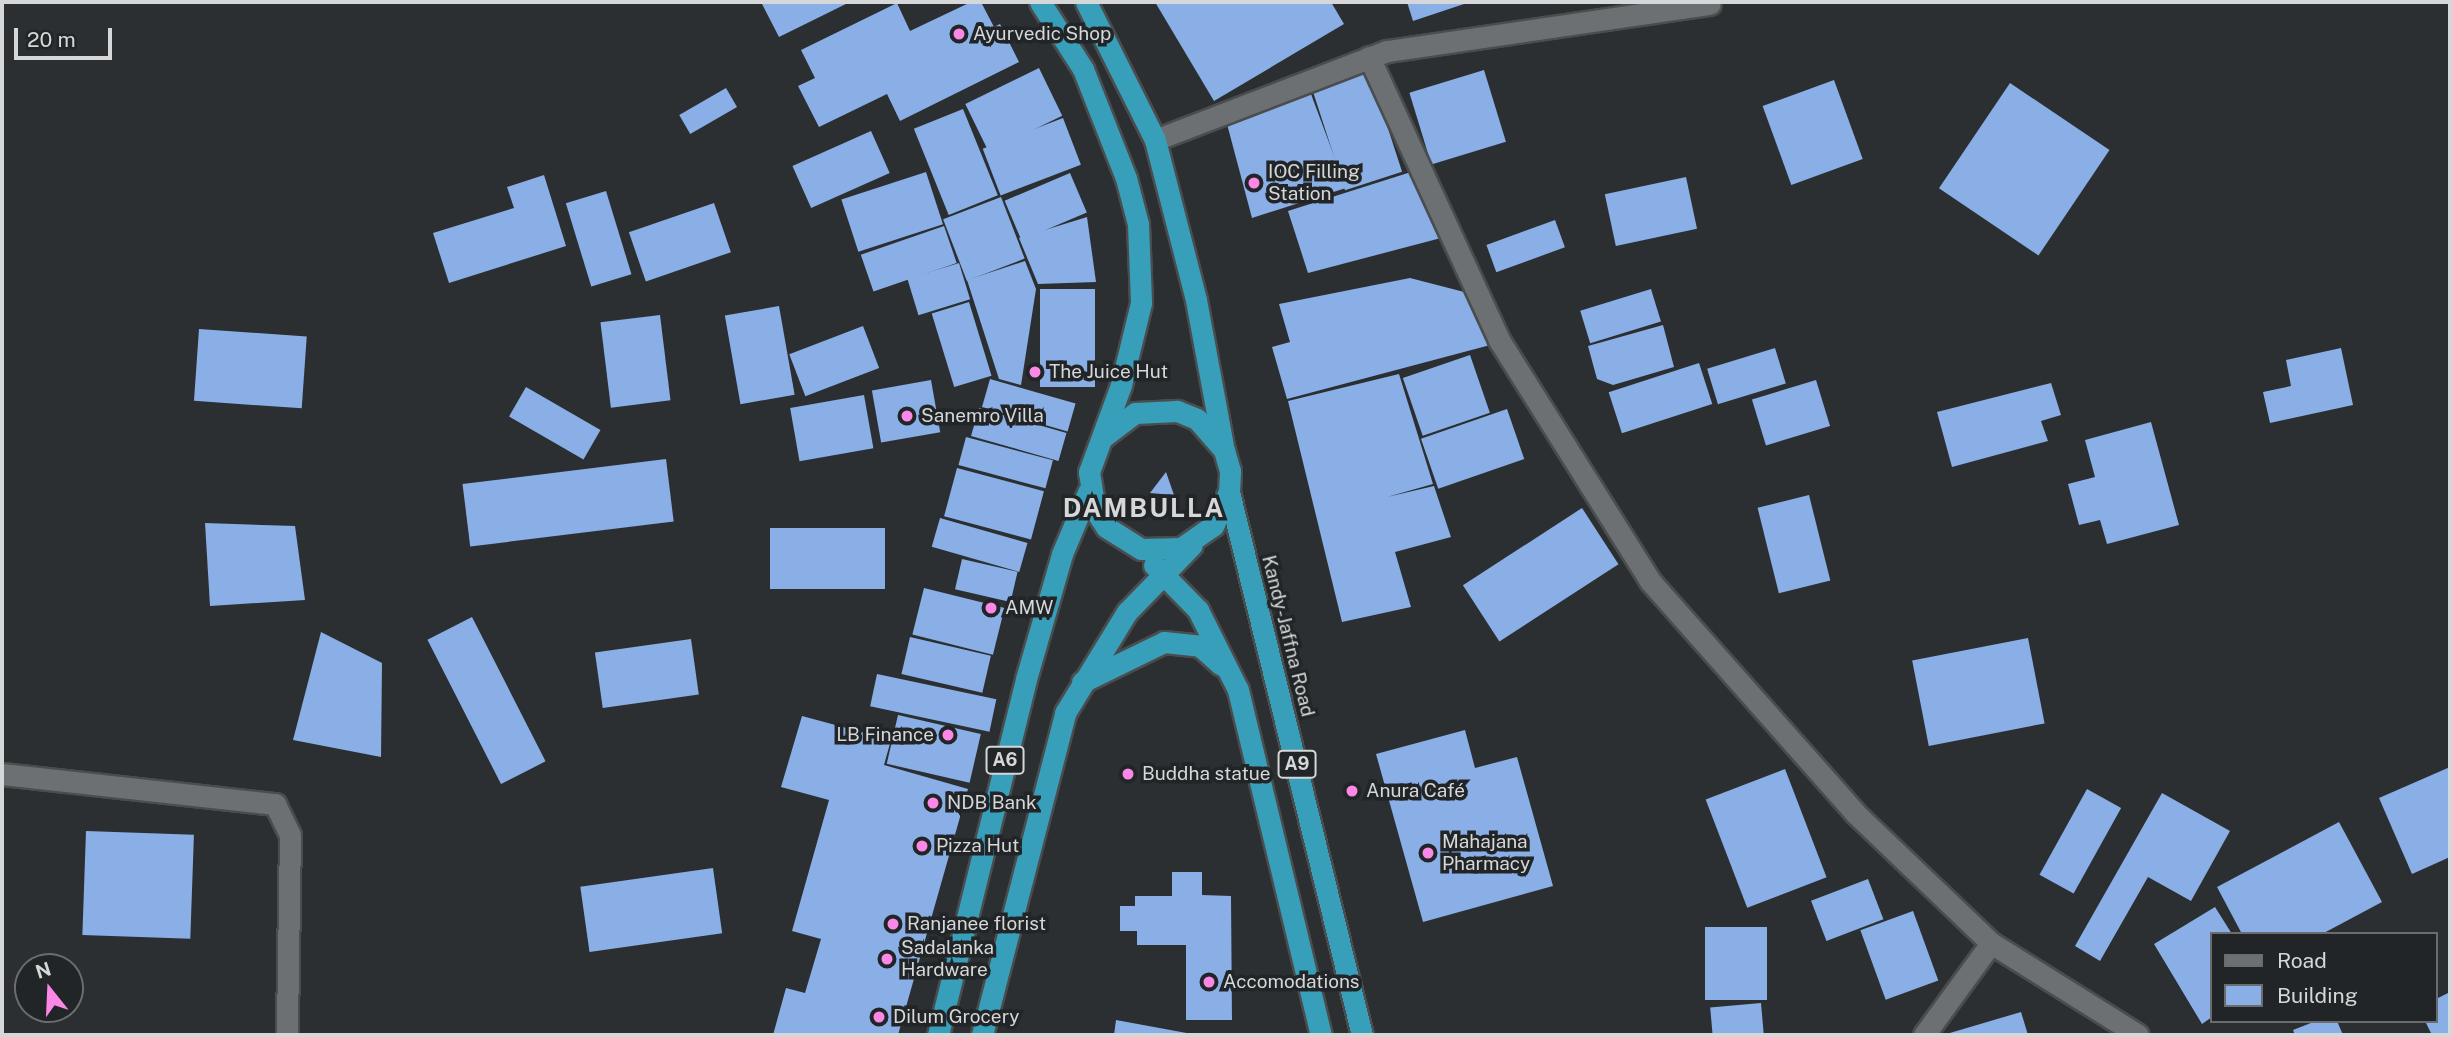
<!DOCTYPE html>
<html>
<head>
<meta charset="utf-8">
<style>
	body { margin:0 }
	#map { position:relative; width:2452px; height:1037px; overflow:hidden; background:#2c2f31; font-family:"Public Sans",sans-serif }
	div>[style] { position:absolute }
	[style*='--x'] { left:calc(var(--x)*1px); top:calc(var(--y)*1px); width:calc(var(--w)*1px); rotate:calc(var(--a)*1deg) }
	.building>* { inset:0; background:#89afe6; transform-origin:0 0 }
	.roads { filter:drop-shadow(2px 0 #4a4d4e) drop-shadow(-2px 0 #4a4d4e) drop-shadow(0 2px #4a4d4e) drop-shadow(0 -2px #4a4d4e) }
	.minor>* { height:21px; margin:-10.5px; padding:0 10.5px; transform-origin:10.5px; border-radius:10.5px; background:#6c7073 }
	.highway>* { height:21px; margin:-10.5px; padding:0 10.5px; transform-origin:10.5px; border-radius:10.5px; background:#389fba }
	.dots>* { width:19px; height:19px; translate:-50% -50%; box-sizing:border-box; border:4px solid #222527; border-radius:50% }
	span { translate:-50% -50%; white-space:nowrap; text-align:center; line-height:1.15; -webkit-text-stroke:7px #222527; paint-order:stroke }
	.shield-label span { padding:2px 5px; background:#222527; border:2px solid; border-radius:5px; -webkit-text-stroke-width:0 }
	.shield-label { font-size:18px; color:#d5d7d8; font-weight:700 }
	.poi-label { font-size:19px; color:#d5d7d8 }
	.left { translate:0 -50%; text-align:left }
	.right { translate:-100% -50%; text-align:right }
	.street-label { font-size:19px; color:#d5d7d8 }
	.district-label { font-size:26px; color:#d5d7d8; font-weight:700; letter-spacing:2px }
	.frame { position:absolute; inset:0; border:4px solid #d5d7d8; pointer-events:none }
	.legend { position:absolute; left:2210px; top:932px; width:228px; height:91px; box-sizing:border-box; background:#222527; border:2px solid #6a6c6e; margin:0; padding:9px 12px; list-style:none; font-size:21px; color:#d5d7d8 }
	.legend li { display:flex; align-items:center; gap:14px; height:35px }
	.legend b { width:35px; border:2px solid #6a6c6e }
	.north { position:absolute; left:14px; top:953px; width:70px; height:70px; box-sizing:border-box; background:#222527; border:2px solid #6a6c6e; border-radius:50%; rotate:342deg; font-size:19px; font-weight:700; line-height:28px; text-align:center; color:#d5d7d8 }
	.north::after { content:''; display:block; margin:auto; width:24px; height:32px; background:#fb87e6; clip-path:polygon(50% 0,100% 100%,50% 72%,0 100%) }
	.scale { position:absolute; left:14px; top:28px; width:98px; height:32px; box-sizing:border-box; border:4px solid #d5d7d8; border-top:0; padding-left:9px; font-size:21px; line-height:24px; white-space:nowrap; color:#d5d7d8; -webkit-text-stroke:5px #222527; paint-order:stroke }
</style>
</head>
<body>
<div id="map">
	<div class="building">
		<div style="clip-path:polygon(766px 2px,850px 2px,779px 37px,762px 4px)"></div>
		<div style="clip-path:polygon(971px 2px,981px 2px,994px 27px,1000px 24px,1019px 62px,900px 121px,887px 94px,819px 127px,798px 86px,815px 78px,801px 50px,897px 3px,910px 31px)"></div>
		<div style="clip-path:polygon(1155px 2px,1331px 2px,1344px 24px,1214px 101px)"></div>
		<div style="clip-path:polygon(1407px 2px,1464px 2px,1464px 4px,1413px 21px)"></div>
		<div style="left:1039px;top:68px;width:53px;height:82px;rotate:64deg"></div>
		<div style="left:1369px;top:70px;width:107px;height:60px;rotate:72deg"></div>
		<div style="left:1484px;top:70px;width:75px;height:78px;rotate:73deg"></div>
		<div style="left:1834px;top:80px;width:84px;height:76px;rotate:70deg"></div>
		<div style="left:2010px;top:83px;width:120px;height:127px;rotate:34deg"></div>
		<div style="clip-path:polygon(1308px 86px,1346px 188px,1252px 218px,1227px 124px)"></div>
		<div style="left:726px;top:88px;width:22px;height:54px;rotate:60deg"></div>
		<div style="left:963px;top:109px;width:93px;height:53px;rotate:68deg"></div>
		<div style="left:1063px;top:118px;width:50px;height:86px;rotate:69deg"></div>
		<div style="left:871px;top:131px;width:46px;height:86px;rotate:66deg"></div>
		<div style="left:926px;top:172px;width:55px;height:89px;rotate:72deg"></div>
		<div style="clip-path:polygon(1411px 172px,1441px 238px,1308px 273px,1288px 211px)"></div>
		<div style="left:1070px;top:173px;width:43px;height:71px;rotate:67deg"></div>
		<div style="clip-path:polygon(544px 175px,566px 246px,449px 283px,433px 233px,514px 208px,507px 187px)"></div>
		<div style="left:1686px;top:177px;width:53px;height:83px;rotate:78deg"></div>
		<div style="left:606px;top:191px;width:87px;height:42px;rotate:73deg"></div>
		<div style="left:1001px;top:197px;width:66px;height:62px;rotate:69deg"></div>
		<div style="left:714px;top:203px;width:52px;height:90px;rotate:71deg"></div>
		<div style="clip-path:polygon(1087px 217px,1096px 282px,1038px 284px,1019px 238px)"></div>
		<div style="left:1555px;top:220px;width:29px;height:73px;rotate:70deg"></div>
		<div style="left:944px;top:226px;width:39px;height:88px;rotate:71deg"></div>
		<div style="clip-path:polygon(1025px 261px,1036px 289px,1021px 385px,999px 379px,967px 280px)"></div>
		<div style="left:959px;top:263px;width:38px;height:54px;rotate:73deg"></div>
		<div style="clip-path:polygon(1410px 278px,1468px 293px,1494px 344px,1287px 399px,1272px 347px,1290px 342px,1279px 304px)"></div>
		<div style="left:1040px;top:289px;width:55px;height:98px"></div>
		<div style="left:1651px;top:289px;width:34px;height:74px;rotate:73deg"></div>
		<div style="left:969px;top:302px;width:77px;height:39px;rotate:73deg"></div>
		<div style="left:779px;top:306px;width:90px;height:55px;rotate:80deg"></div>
		<div style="left:660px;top:315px;width:86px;height:60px;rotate:83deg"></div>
		<div style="clip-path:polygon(1663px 325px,1674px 367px,1613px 385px,1597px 379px,1588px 346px)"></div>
		<div style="left:863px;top:326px;width:45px;height:79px;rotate:69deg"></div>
		<div style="left:199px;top:329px;width:108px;height:72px;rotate:4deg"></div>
		<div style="left:1775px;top:348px;width:37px;height:71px;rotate:73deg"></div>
		<div style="clip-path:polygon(2341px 348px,2353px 405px,2270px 423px,2263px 392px,2291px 386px,2286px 360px)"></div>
		<div style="left:1470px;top:355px;width:61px;height:71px;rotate:71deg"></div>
		<div style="left:1699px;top:363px;width:43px;height:95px;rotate:72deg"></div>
		<div style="clip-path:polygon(1399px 374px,1433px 484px,1387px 497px,1434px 486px,1451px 537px,1395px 552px,1411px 607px,1342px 622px,1288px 401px)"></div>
		<div style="left:990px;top:379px;width:89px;height:29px;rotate:16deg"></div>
		<div style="left:931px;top:380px;width:53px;height:60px;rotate:80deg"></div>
		<div style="left:1816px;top:380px;width:48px;height:67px;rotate:73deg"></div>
		<div style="clip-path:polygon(2051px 383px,2061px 415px,2041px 421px,2048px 441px,1952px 467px,1937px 412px)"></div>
		<div style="left:526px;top:387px;width:86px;height:34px;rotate:30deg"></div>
		<div style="left:864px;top:395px;width:54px;height:75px;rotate:80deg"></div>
		<div style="left:979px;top:408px;width:91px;height:29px;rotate:16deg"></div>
		<div style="left:1507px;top:409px;width:53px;height:91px;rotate:71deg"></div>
		<div style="clip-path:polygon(2151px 422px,2179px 525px,2107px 544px,2100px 520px,2079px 525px,2068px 484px,2095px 477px,2085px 440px)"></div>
		<div style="left:966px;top:437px;width:90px;height:29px;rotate:15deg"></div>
		<div style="left:666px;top:459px;width:63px;height:205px;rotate:83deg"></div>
		<div style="left:957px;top:468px;width:90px;height:50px;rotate:15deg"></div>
		<div style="clip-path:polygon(1166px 472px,1174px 495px,1150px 493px)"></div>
		<div style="left:1809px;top:495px;width:88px;height:53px;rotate:76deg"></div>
		<div style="left:1582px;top:508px;width:67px;height:142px;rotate:57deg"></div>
		<div style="left:940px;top:518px;width:91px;height:30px;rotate:16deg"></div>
		<div style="clip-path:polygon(205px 523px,295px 526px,305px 600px,210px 606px)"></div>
		<div style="left:770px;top:528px;width:115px;height:61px"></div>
		<div style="left:962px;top:559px;width:57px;height:31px;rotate:13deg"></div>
		<div style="left:924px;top:588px;width:83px;height:48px;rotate:14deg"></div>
		<div style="left:472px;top:617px;width:162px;height:50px;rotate:63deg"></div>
		<div style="clip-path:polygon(321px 632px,382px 663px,381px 757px,293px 740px)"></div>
		<div style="left:910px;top:637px;width:83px;height:38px;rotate:13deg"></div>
		<div style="left:2028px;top:638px;width:87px;height:118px;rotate:79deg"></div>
		<div style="left:691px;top:639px;width:56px;height:97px;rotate:82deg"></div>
		<div style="left:877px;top:674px;width:122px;height:33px;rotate:12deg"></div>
		<div style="left:898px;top:715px;width:85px;height:50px;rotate:13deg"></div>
		<div style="clip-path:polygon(802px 716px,891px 740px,884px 765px,968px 789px,898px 1035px,773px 1035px,786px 988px,805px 993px,821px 939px,792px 931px,829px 800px,781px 787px)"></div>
		<div style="clip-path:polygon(1465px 730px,1475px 768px,1517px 757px,1553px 886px,1423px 922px,1376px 754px)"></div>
		<div style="clip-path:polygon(2450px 767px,2450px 857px,2412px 874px,2379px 798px)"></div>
		<div style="left:1785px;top:769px;width:116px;height:85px;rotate:69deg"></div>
		<div style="left:2087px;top:789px;width:39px;height:98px;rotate:29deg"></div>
		<div style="clip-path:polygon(2162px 793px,2230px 831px,2191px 901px,2148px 877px,2100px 961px,2075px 946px)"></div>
		<div style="clip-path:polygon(2339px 822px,2382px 902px,2322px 934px,2242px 934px,2217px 887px)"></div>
		<div style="left:86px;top:831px;width:108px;height:104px;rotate:2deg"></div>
		<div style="left:713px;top:868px;width:66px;height:134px;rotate:82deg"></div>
		<div style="clip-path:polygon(1172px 872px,1202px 872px,1202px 895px,1231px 896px,1232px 1020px,1186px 1020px,1186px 945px,1137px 945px,1137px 931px,1120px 931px,1120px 906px,1135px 906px,1135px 896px,1172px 896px)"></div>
		<div style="left:1868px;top:879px;width:43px;height:61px;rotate:69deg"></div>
		<div style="clip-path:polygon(2215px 907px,2232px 934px,2212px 934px,2212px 1017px,2202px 1024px,2154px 944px)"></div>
		<div style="left:1913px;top:911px;width:74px;height:56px;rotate:70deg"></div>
		<div style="left:1767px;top:927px;width:73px;height:62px;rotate:90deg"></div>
		<div style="clip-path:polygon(2450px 992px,2450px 1035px,2432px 1035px,2425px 1021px,2436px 1021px,2436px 999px)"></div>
		<div style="left:1761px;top:1003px;width:32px;height:51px;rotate:85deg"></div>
		<div style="clip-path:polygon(2021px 1012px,2028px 1035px,1943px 1035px)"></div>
		<div style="clip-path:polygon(1116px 1020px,1192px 1034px,1192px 1035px,1114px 1035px)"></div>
		<div style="clip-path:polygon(2316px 1021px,2337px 1021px,2343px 1035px,2295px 1035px,2293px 1030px)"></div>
	</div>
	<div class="roads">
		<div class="minor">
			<div style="--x:1369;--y:57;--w:311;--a:65.3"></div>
			<div style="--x:1499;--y:340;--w:284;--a:57.9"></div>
			<div style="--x:1650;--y:581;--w:310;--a:48.5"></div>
			<div style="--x:1855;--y:813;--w:188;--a:43.7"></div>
			<div style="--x:1991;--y:943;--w:173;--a:32"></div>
			<div style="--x:1155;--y:140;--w:248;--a:-21"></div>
			<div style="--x:1387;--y:51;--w:326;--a:-8.3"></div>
			<div style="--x:2;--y:774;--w:275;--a:6.3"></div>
			<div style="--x:275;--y:804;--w:34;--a:64"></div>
			<div style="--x:290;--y:835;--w:200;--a:90.9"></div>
			<div style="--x:1924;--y:1035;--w:114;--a:-53.9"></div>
		</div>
		<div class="highway">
			<div style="--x:1040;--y:2;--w:80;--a:57.3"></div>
			<div style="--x:1083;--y:69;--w:117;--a:68.5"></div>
			<div style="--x:1126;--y:178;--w:48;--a:75.4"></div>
			<div style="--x:1138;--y:224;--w:79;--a:87.8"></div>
			<div style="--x:1141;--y:303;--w:84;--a:103.7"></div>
			<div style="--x:1121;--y:385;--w:93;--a:110.2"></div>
			<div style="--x:1089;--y:472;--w:38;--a:81"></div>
			<div style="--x:1095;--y:510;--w:20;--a:57"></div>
			<div style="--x:1106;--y:527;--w:41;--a:32.2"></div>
			<div style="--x:1141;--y:549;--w:40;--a:-1.4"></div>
			<div style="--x:1181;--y:548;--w:39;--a:-35"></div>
			<div style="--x:1213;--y:526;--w:38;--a:-65"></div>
			<div style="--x:1229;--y:492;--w:21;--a:-87"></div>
			<div style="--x:1230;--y:471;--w:22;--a:-106"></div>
			<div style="--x:1224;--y:450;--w:41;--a:-131.1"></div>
			<div style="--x:1197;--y:419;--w:22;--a:-158"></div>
			<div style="--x:1177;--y:411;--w:42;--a:177.3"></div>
			<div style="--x:1135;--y:413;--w:41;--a:142.9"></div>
			<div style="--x:1086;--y:2;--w:154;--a:63.4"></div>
			<div style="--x:1155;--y:140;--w:165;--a:75.6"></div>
			<div style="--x:1196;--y:300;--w:147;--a:79.5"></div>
			<div style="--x:1229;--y:492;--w:559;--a:76.24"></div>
			<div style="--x:1154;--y:565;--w:63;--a:45.6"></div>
			<div style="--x:1198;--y:610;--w:89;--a:63.4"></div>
			<div style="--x:1238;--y:690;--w:355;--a:76.5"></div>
			<div style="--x:1082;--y:682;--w:91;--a:-26"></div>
			<div style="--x:1164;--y:642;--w:36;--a:6"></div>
			<div style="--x:1200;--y:646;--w:28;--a:42"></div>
			<div style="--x:938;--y:1035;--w:367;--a:-76.1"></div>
			<div style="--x:1026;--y:679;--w:130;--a:-73.9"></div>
			<div style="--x:1062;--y:554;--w:69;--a:-67.1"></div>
			<div style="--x:982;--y:1035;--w:333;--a:-75.5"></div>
			<div style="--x:1065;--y:713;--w:119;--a:-58.5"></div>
			<div style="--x:1127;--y:612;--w:93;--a:-45.9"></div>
		</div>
	</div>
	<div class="dots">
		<div style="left:959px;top:34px;background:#fb87e6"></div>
		<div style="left:1254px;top:183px;background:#fb87e6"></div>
		<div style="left:1035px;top:372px;background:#fb87e6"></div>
		<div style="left:907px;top:416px;background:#fb87e6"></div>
		<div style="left:991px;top:608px;background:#fb87e6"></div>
		<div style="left:948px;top:735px;background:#fb87e6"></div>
		<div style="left:1128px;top:774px;background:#fb87e6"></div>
		<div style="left:1352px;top:791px;background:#fb87e6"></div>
		<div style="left:933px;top:803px;background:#fb87e6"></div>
		<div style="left:922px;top:846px;background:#fb87e6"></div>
		<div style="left:1428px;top:853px;background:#fb87e6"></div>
		<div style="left:893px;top:924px;background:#fb87e6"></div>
		<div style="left:887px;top:959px;background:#fb87e6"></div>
		<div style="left:1209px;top:982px;background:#fb87e6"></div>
		<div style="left:879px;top:1017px;background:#fb87e6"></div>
	</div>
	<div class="shield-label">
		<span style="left:1005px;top:760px">A6</span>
		<span style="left:1297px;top:764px">A9</span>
	</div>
	<div class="poi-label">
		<span class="left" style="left:973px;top:34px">Ayurvedic Shop</span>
		<span class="left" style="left:1268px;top:183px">IOC Filling<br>Station</span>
		<span class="left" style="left:1049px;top:372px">The Juice Hut</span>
		<span class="left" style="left:921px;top:416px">Sanemro Villa</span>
		<span class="left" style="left:1005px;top:608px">AMW</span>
		<span class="right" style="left:934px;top:735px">LB Finance</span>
		<span class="left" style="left:1142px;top:774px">Buddha statue</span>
		<span class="left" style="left:1366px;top:791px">Anura Café</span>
		<span class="left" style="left:947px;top:803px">NDB Bank</span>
		<span class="left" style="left:1442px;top:853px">Mahajana<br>Pharmacy</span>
		<span class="left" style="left:936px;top:846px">Pizza Hut</span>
		<span class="left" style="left:907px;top:924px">Ranjanee florist</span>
		<span class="left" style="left:901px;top:959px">Sadalanka<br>Hardware</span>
		<span class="left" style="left:1223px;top:982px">Accomodations</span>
		<span class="left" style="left:893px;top:1017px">Dilum Grocery</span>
	</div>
	<div class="street-label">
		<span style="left:1288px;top:636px;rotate:76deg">Kandy-Jaffna Road</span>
	</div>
	<div class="district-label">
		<span style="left:1144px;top:508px">DAMBULLA</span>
	</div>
	<div class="frame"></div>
	<ul class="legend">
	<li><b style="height:9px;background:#6c7073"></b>Road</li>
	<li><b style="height:19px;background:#89afe6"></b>Building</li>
	</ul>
	<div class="north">N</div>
	<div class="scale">20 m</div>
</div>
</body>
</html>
